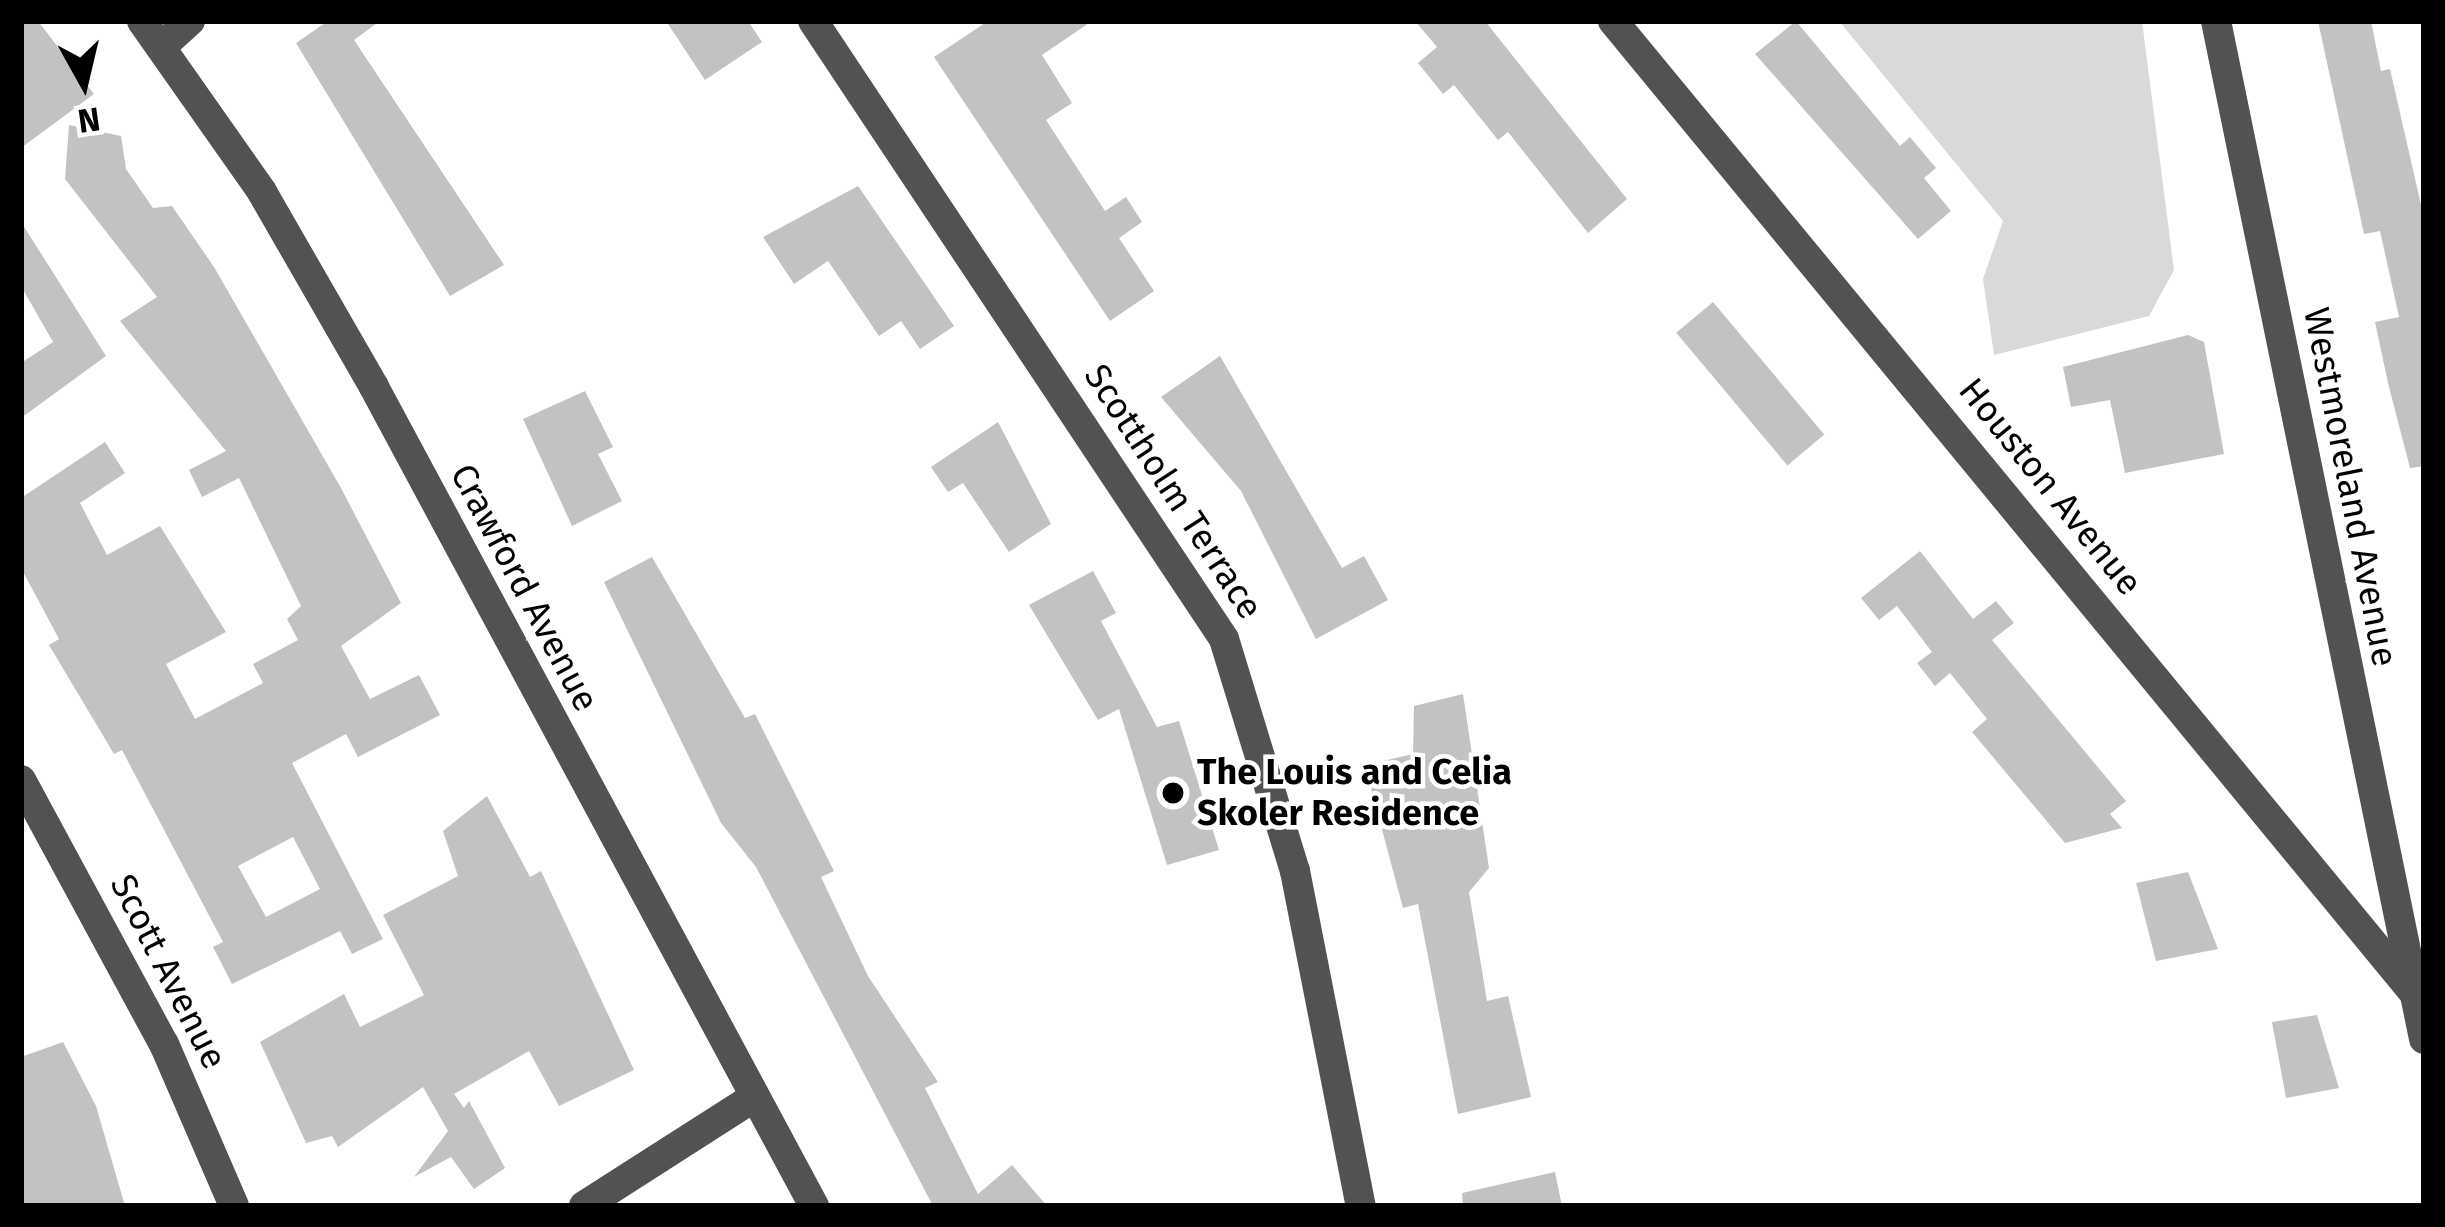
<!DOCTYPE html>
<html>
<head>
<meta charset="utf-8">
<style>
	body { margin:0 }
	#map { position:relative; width:2445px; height:1227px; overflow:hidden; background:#fff; font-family:"Fira Sans",sans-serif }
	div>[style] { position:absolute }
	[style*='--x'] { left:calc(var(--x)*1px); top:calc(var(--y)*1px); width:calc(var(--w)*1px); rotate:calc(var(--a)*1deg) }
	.green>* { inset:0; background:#d9d9d9 }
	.building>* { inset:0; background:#c2c2c2; transform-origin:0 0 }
	.minor>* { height:30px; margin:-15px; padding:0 15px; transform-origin:15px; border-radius:15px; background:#525252 }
	.dots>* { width:33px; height:33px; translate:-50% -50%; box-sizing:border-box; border:6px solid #fff; border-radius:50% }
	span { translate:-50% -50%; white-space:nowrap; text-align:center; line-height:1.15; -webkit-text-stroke:9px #fff; paint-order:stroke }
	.street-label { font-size:36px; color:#000 }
	.poi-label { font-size:36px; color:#000; font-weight:700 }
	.left { translate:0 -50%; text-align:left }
	.frame { position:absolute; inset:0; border:24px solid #000; pointer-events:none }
	.north { position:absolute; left:24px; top:24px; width:120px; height:120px; -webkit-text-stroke:9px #fff; paint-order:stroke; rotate:172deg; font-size:33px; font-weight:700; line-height:48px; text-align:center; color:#000 }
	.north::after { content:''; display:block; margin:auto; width:42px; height:54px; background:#000; clip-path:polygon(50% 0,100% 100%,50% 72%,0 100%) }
</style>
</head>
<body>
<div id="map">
	<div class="green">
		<div style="clip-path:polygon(1839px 21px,2142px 21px,2174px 270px,2149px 316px,1994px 355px,1983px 279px,2003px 221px)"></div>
	</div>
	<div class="building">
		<div style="clip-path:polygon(21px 21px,38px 21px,94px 94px,21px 148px)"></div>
		<div style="clip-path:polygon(328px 21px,380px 21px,354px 40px,504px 265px,450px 296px,296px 43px)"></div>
		<div style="clip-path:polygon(666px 21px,748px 21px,762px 42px,705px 80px)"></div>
		<div style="clip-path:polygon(988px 21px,1092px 21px,1042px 55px,1072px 103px,1046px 120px,1105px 211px,1126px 197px,1142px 222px,1119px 238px,1154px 291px,1110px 321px,934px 57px)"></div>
		<div style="clip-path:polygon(1415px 21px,1485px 21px,1627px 199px,1588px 233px,1508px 132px,1498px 140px,1454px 85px,1443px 94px,1418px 63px,1437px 47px)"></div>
		<div style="clip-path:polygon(1796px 21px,1900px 146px,1910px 137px,1936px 168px,1924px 178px,1951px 211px,1918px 239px,1755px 54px)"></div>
		<div style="clip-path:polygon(2318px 21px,2371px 21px,2381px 71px,2390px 69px,2424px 218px,2424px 466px,2410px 468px,2388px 383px,2375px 322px,2399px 317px,2380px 231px,2364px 234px)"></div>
		<div style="clip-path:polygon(evenodd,69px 125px,121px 136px,126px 169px,153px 208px,172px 206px,214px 267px,341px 488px,401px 603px,341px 646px,370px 699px,419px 675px,440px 715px,358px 757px,346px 734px,292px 763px,383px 939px,352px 954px,340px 931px,232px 984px,213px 947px,223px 942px,122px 750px,114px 754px,49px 645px,59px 639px,21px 568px,21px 498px,105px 442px,125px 473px,80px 503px,107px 555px,160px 526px,226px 632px,166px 664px,195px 719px,263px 683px,253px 664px,298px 640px,287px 619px,301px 606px,239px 478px,202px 497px,189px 470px,226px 451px,120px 321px,157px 297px,65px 179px,69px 125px,293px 837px,320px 889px,266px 917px,238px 866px,293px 837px)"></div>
		<div style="clip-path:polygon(858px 186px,954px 326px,920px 349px,901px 321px,879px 336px,828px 261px,794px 284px,763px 237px)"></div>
		<div style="clip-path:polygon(21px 222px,106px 356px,21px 418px,21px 363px,53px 342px,21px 286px)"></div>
		<div style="left:1713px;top:302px;width:173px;height:48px;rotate:50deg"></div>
		<div style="clip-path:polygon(2188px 335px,2204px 342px,2224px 454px,2125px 473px,2110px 400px,2071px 407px,2063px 367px)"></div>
		<div style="clip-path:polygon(1220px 356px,1342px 568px,1364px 556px,1388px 600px,1316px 639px,1241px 491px,1161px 397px)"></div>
		<div style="clip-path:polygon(585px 391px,613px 447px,598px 454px,622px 501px,572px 526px,523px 419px)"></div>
		<div style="clip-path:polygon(998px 422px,1051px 524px,1009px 552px,963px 483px,948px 492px,931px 467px)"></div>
		<div style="clip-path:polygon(1920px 551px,1973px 619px,1996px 601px,2014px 623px,1992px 640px,2126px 801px,2110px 814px,2122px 828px,2065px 843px,1972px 732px,1987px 719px,1950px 673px,1935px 686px,1917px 663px,1932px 652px,1897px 606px,1879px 620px,1861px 598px)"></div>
		<div style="clip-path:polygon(652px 557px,745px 718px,755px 714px,834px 871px,821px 877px,868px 976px,938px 1082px,925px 1088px,978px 1194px,1012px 1165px,1047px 1206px,933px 1206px,756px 867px,721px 823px,604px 582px)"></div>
		<div style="clip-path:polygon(1093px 571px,1116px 613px,1101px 621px,1157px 727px,1179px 721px,1219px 850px,1167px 865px,1119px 709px,1098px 720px,1029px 605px)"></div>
		<div style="clip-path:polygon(1463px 694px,1489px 868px,1469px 892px,1487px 1001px,1508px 996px,1531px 1097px,1458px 1114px,1418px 904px,1403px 908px,1369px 781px,1387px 777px,1383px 761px,1413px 754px,1414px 706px)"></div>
		<div style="clip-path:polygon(487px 796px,530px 877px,541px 871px,634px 1070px,559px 1106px,529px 1051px,454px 1094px,464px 1108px,469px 1101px,505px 1168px,474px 1189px,451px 1157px,414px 1177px,448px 1131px,423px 1087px,338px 1147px,332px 1136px,306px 1143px,260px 1042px,344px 994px,360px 1027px,424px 995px,383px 915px,458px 876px,443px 831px)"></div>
		<div style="clip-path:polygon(2188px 872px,2218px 949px,2156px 961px,2136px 883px)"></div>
		<div style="clip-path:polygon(2317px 1015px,2339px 1088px,2286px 1098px,2272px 1022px)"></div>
		<div style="clip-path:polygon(63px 1042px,96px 1106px,125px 1206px,21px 1206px,21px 1057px)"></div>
		<div style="clip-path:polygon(1555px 1172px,1562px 1206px,1463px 1206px,1462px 1193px)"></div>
	</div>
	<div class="minor">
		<div style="--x:142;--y:21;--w:209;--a:54.9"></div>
		<div style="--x:262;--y:192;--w:225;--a:60.1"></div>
		<div style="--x:374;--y:387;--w:930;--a:61.75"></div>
		<div style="--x:813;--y:21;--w:742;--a:56.37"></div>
		<div style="--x:1224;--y:639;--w:243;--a:73"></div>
		<div style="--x:1295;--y:871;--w:341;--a:78.9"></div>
		<div style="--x:1613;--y:21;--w:1275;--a:50.51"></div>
		<div style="--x:2216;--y:21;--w:1039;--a:78.45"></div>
		<div style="--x:161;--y:47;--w:39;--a:-42"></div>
		<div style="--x:21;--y:780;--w:300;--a:61.6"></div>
		<div style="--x:164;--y:1044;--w:176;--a:66.6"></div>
		<div style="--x:584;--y:1206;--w:195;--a:-32.6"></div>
	</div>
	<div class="dots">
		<div style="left:1173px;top:793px;background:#000"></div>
	</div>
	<div class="street-label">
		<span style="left:2050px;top:487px;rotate:51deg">Houston Avenue</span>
		<span style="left:2350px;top:487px;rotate:79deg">Westmoreland Avenue</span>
		<span style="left:1173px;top:492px;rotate:57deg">Scottholm Terrace</span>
		<span style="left:524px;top:588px;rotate:62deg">Crawford Avenue</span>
		<span style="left:168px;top:972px;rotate:63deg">Scott Avenue</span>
	</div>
	<div class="poi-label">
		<span class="left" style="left:1197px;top:793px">The Louis and Celia<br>Skoler Residence</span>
	</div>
	<div class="frame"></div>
	<div class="north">N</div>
</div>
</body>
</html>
